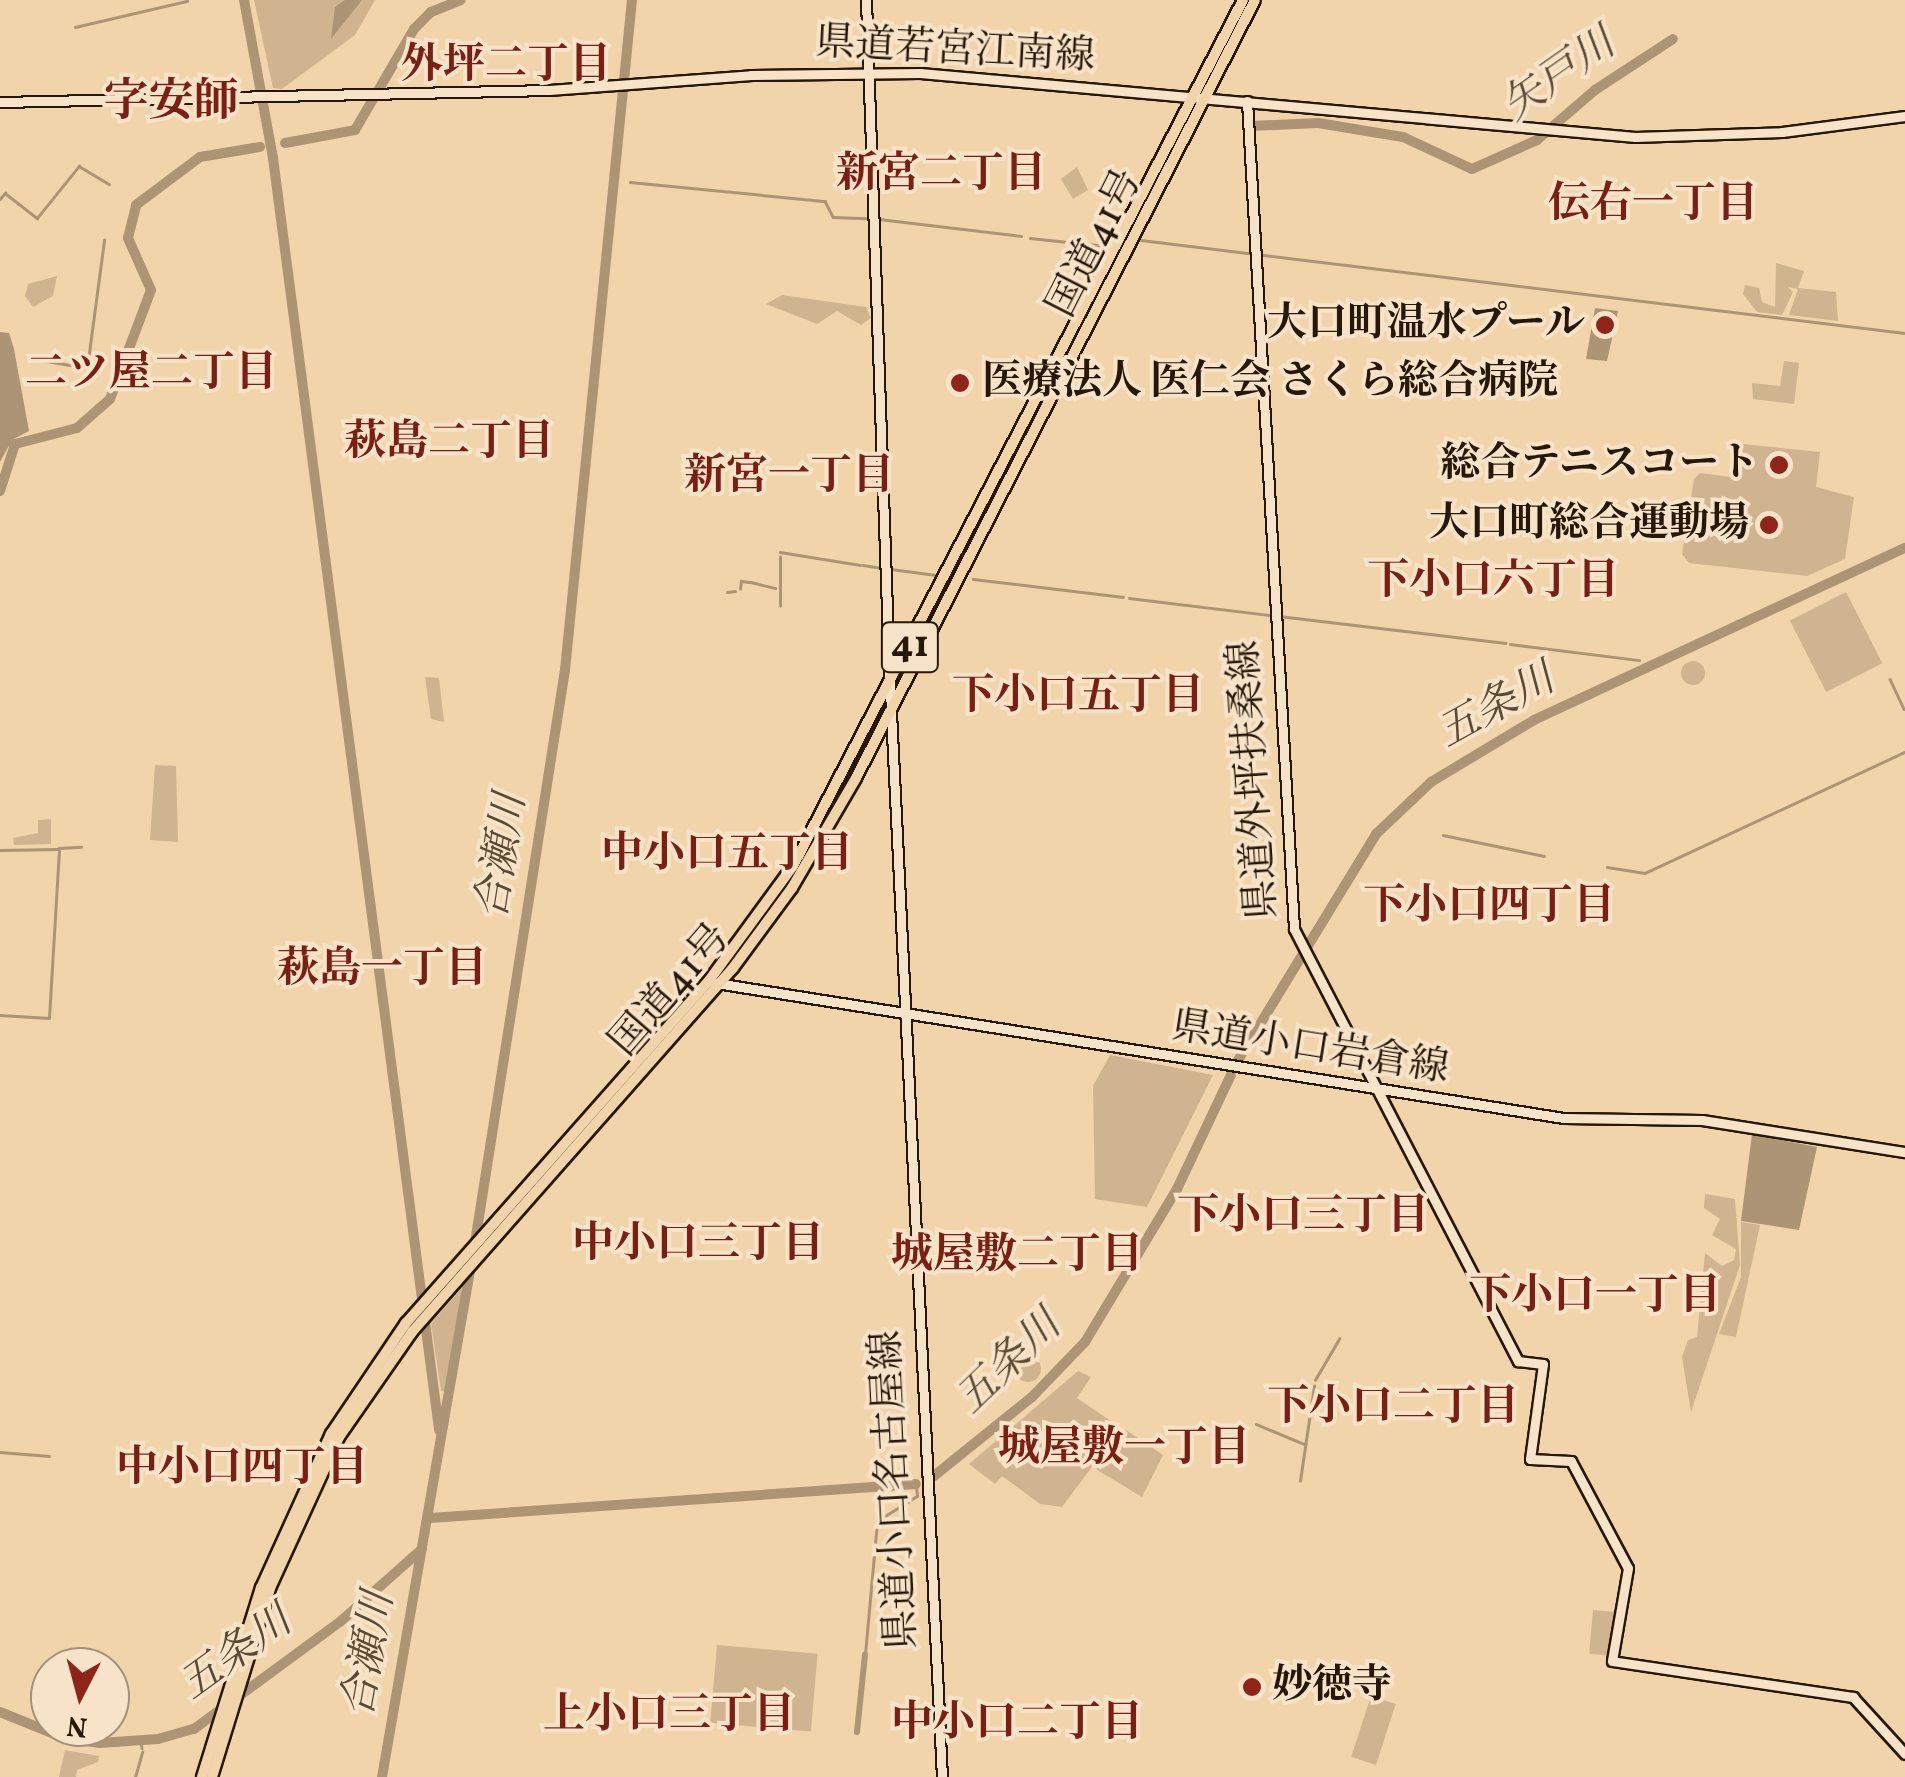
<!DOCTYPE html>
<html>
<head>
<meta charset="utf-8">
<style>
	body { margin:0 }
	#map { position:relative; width:1905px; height:1777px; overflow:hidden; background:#f2d4ab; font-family:Vollkorn,"Noto Serif JP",serif }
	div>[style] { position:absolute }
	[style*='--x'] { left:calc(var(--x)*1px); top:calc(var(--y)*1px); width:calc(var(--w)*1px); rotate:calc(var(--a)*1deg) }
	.green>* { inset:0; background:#cfb48f; transform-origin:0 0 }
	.round { border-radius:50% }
	.water>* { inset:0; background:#ad9474 }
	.stream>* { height:2.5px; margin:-1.25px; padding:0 1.25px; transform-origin:1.25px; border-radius:1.25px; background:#ad9474 }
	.canal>* { height:6px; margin:-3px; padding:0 3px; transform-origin:3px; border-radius:3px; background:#ad9474 }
	.river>* { height:10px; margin:-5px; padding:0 5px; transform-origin:5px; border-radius:5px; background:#ad9474 }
	.roads { filter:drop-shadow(2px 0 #261708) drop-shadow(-2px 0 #261708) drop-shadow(0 2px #261708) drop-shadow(0 -2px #261708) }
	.secondary>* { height:9px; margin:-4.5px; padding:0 4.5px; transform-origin:4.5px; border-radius:4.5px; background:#f7e3c8 }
	.trunk>* { height:10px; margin:-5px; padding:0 5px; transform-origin:5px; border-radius:5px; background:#f2d4ab }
	.dots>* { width:28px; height:28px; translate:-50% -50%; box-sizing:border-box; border:5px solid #f7e3c8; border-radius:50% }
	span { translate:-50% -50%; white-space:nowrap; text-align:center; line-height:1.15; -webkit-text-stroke:8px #f7e3c8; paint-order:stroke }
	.shield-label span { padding:2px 8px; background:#f7e3c8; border:2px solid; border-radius:8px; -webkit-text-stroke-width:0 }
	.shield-label { font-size:38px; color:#261708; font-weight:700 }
	.street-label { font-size:40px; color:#261708 }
	.poi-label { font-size:40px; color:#261708; font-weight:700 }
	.right { translate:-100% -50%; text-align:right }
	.left { translate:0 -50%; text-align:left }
	.neighbourhood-label { font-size:42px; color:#7a1f14; font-weight:700 }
	.water-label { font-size:42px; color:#5c4933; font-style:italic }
	.quarter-label { font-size:45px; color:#7a1f14; font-weight:700 }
	.north { position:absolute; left:30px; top:1647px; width:100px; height:100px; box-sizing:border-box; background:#f7e3c8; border:2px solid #a3917b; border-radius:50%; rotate:186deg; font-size:28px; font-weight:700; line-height:40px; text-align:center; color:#261708 }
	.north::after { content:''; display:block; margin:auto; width:35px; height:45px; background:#8f2418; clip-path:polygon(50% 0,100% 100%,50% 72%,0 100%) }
</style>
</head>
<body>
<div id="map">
	<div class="green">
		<div style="clip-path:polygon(254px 0,375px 0,355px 35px,282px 89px,273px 88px)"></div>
		<div style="clip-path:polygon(1077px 167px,1088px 190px,1073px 199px,1061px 179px)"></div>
		<div style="clip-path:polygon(1776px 263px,1804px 271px,1798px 288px,1836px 292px,1838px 321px,1789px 315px,1798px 289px,1788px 287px,1793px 292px,1782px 315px,1757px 312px,1743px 294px,1745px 285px,1759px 288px,1762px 302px,1775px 307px)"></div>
		<div style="clip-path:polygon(57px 276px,53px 296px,33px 307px,25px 296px,28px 284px)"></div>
		<div style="clip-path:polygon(782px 295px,866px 307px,871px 318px,861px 325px,837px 311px,817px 324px,766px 304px)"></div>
		<div style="clip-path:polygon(1784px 361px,1799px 363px,1794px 404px,1753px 399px,1752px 383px,1780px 386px)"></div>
		<div style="clip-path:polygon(1743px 444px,1820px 452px,1816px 487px,1854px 497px,1845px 559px,1807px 576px,1689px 563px,1682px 554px,1694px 479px,1700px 473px,1739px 478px)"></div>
		<div style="left:1846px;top:592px;width:80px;height:63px;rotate:63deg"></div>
		<div class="round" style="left:1681px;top:661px;width:24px;height:24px"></div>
		<div style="clip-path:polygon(425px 677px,439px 678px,444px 722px,431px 719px)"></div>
		<div style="clip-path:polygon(155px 765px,176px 766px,178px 842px,150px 840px)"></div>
		<div style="clip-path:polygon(51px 819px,51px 844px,14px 845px,13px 838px,38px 833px,38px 820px)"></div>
		<div style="clip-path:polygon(1110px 1055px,1213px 1075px,1147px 1207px,1095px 1199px,1093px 1086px)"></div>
		<div style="clip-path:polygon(1705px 1194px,1735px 1199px,1740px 1265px,1691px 1412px,1682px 1357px,1688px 1340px,1697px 1337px,1705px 1253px,1722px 1266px,1734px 1260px,1736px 1249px,1712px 1235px,1720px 1219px,1704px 1208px)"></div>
		<div style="clip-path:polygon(1741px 1222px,1760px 1225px,1736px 1337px,1719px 1334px,1741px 1277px)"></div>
		<div style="clip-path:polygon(462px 1288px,446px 1392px,441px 1391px,431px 1323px)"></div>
		<div class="round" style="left:1015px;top:1356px;width:26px;height:26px"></div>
		<div style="clip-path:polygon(1078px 1371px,1091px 1377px,1077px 1398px,1121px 1428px,1062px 1507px,1040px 1504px,1002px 1476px,995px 1484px,969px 1464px)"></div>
		<div style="clip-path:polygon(1126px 1430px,1163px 1455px,1142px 1497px,1096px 1469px)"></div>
		<div style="left:1593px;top:1610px;width:24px;height:44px;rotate:5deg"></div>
		<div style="left:717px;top:1645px;width:101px;height:78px;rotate:5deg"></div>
		<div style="left:1371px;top:1696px;width:26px;height:64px;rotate:18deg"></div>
		<div style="clip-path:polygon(65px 1750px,99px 1756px,98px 1762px,77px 1770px,76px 1777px,59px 1777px)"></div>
	</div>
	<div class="water">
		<div style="clip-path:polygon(345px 0,362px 0,331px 39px,335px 7px)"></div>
		<div style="clip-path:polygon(1595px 308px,1618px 311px,1607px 361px,1586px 359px)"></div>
		<div style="clip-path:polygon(0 332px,9px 333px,14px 349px,29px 431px,12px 440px,0 462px)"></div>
		<div style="clip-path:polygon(1752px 1134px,1817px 1147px,1799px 1230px,1741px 1221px)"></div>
	</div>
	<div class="stream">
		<div style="--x:75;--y:27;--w:115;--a:-13.1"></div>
		<div style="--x:630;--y:182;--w:196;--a:5.6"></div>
		<div style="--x:825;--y:201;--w:18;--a:63"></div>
		<div style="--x:833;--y:217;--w:33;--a:2"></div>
		<div style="--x:0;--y:199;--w:8;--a:-50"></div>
		<div style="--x:5;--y:193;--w:41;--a:38"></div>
		<div style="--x:37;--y:218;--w:67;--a:-51.1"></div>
		<div style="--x:79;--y:166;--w:35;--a:31"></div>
		<div style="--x:879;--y:219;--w:143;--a:6.8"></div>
		<div style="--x:1030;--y:238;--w:76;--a:6"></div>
		<div style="--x:1141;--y:240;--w:770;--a:6.94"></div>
		<div style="--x:35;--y:359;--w:53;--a:9.8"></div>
		<div style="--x:87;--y:368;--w:129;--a:-82.4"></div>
		<div style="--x:0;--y:446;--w:20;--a:-15"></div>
		<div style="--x:780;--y:552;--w:81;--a:9.2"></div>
		<div style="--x:863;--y:565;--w:18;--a:9"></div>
		<div style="--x:891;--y:569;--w:45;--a:7.6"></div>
		<div style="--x:973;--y:579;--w:151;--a:6.8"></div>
		<div style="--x:751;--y:582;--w:25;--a:14"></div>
		<div style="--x:740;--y:589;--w:8;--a:-83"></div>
		<div style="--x:741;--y:581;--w:8;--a:7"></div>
		<div style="--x:727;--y:592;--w:8;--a:-7"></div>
		<div style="--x:1129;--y:598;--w:142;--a:6.9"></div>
		<div style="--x:780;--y:606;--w:49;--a:-90"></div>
		<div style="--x:1279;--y:616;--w:228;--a:6.8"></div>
		<div style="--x:1510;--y:644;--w:130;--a:7.1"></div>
		<div style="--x:1890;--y:679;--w:33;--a:65"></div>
		<div style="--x:1443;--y:835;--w:103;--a:11.7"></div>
		<div style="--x:0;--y:850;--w:58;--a:-1"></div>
		<div style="--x:1607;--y:867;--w:38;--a:9"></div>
		<div style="--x:1645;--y:873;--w:287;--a:-25"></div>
		<div style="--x:0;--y:1015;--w:49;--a:3.5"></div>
		<div style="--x:49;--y:1018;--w:170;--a:-86.6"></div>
		<div style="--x:59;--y:848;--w:22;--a:-3"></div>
		<div style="--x:1315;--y:1380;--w:48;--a:-59.7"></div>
		<div style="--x:1256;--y:1424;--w:52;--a:22.6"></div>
		<div style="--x:0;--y:1452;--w:49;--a:4.7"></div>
		<div style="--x:1300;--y:1481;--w:96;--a:-81.6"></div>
		<div style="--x:865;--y:1654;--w:134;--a:-84.8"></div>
		<div style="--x:877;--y:1521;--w:47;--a:-32"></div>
		<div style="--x:917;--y:1496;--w:12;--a:-95"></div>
		<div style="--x:141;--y:1741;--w:7;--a:82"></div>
		<div style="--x:135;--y:1777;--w:26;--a:-74"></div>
	</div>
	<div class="canal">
		<div style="--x:857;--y:1732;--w:78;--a:-84.1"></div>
	</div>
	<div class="river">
		<div style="--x:244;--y:0;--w:161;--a:79.6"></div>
		<div style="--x:273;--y:158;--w:1283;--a:82.56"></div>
		<div style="--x:1251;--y:126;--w:67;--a:-2.6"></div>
		<div style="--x:1318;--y:123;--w:86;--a:9.4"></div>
		<div style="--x:1403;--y:137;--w:76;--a:24.9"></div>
		<div style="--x:1472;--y:169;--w:71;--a:-24"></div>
		<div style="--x:1537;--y:140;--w:77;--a:-40.8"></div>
		<div style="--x:1595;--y:90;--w:93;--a:-33.2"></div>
		<div style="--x:285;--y:143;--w:71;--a:-10.5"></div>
		<div style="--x:355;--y:130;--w:117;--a:-59.7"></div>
		<div style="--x:414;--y:29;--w:24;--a:-45"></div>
		<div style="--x:431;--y:12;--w:32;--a:-22"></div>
		<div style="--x:0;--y:491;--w:49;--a:-72.3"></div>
		<div style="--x:15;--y:444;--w:64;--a:-14.5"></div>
		<div style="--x:77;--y:428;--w:44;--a:-41.3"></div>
		<div style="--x:110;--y:399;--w:116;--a:-69.4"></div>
		<div style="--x:151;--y:290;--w:57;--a:-113.9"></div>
		<div style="--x:128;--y:238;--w:34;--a:-76"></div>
		<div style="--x:136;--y:205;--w:80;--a:-36.9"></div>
		<div style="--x:200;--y:157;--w:61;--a:-9.5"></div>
		<div style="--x:1237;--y:1062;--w:267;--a:-58.6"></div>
		<div style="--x:1376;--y:834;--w:76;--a:-43.4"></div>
		<div style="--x:1431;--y:782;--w:120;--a:-31"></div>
		<div style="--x:1534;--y:720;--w:409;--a:-24.9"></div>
		<div style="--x:474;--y:1249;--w:586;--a:-81.07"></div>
		<div style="--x:565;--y:670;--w:673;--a:-84.29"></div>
		<div style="--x:934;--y:1476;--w:126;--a:-38.9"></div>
		<div style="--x:1032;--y:1397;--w:76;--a:-46.1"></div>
		<div style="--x:1085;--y:1342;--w:179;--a:-59"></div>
		<div style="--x:1177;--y:1189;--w:126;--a:-64.7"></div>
		<div style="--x:430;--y:1518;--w:487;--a:-4"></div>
		<div style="--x:0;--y:1712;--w:67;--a:22"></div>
		<div style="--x:62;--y:1737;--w:38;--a:9"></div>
		<div style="--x:100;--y:1743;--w:58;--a:-3.9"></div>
		<div style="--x:158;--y:1739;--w:37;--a:-16"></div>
		<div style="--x:194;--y:1729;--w:182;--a:-36.3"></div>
		<div style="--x:341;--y:1621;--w:108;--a:-41.6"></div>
		<div style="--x:382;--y:1777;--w:520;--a:-80.14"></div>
	</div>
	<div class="roads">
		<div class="secondary">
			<div style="--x:866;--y:0;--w:670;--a:88.03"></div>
			<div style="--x:889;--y:670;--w:1108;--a:87.26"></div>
			<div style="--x:1247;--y:101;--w:829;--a:86.75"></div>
			<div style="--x:1294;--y:929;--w:487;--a:62.6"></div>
			<div style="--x:1518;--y:1361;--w:25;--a:7"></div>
			<div style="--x:1543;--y:1364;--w:96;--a:97.8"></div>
			<div style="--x:1530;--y:1459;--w:41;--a:2.8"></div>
			<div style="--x:1571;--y:1461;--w:121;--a:62"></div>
			<div style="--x:1628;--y:1568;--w:94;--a:99.8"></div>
			<div style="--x:1612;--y:1661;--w:244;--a:8.5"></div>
			<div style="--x:1853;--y:1697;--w:77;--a:47.6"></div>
			<div style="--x:0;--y:102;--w:549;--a:-1.25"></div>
			<div style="--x:549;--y:90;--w:203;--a:-4.2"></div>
			<div style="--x:751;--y:75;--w:169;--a:-0.7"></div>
			<div style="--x:920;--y:73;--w:718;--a:5.11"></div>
			<div style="--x:1635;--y:137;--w:147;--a:-1.9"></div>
			<div style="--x:1782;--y:132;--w:124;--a:-7.4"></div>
			<div style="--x:716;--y:983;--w:859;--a:9.05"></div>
			<div style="--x:1564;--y:1118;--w:138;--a:0.8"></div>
			<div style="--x:1702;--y:1120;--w:206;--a:9"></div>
		</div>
		<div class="trunk">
			<div style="--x:202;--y:1777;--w:198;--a:-72.7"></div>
			<div style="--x:261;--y:1588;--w:169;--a:-65.6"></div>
			<div style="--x:331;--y:1434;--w:134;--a:-56"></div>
			<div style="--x:406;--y:1323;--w:456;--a:-48.5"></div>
			<div style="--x:708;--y:982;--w:144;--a:-53.8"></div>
			<div style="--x:793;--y:866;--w:976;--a:-62.54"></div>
			<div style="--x:212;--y:1777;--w:198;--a:-72.9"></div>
			<div style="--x:270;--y:1588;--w:166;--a:-65.4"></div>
			<div style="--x:339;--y:1437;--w:128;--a:-55.2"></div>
			<div style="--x:412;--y:1332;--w:485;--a:-48.6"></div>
			<div style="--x:733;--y:968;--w:99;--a:-53.6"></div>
			<div style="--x:792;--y:888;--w:127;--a:-59.8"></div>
			<div style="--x:856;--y:778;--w:874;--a:-62.85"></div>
		</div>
	</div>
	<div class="dots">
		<div style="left:1605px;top:325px;background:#8f2418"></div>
		<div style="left:960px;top:383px;background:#8f2418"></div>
		<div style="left:1779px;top:465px;background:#8f2418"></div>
		<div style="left:1769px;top:525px;background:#8f2418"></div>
		<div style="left:1252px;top:1687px;background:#8f2418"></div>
	</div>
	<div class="shield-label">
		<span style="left:910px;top:647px">41</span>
	</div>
	<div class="street-label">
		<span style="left:955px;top:51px;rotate:3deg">県道若宮江南線</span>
		<span style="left:1096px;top:244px;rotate:-63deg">国道41号</span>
		<span style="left:1255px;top:780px;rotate:-94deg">県道外坪扶桑線</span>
		<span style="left:671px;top:991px;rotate:-49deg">国道41号</span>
		<span style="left:1310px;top:1049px;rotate:9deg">県道小口岩倉線</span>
		<span style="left:896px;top:1490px;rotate:-93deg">県道小口名古屋線</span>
	</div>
	<div class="poi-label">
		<span class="right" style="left:1585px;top:325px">大口町温水プール</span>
		<span class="left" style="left:982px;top:383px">医療法人 医仁会 さくら総合病院</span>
		<span class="right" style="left:1759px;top:465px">総合テニスコート</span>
		<span class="right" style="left:1749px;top:525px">大口町総合運動場</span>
		<span class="left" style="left:1272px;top:1687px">妙徳寺</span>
	</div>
	<div class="neighbourhood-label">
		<span style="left:506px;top:67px">外坪二丁目</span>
		<span style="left:941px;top:176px">新宮二丁目</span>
		<span style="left:1653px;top:206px">伝右一丁目</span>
		<span style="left:151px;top:375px">二ツ屋二丁目</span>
		<span style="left:449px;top:444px">萩島二丁目</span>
		<span style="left:789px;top:478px">新宮一丁目</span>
		<span style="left:1493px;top:583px">下小口六丁目</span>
		<span style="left:1078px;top:698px">下小口五丁目</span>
		<span style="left:727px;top:856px">中小口五丁目</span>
		<span style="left:1489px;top:908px">下小口四丁目</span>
		<span style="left:382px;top:971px">萩島一丁目</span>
		<span style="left:1303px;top:1218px">下小口三丁目</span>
		<span style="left:698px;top:1246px">中小口三丁目</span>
		<span style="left:1017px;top:1257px">城屋敷二丁目</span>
		<span style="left:1595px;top:1298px">下小口一丁目</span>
		<span style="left:1393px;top:1409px">下小口二丁目</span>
		<span style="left:1124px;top:1450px">城屋敷一丁目</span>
		<span style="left:242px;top:1470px">中小口四丁目</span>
		<span style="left:669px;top:1717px">上小口三丁目</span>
		<span style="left:1017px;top:1725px">中小口二丁目</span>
	</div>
	<div class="water-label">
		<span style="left:1560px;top:77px;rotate:-35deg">矢戸川</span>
		<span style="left:1497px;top:708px;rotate:-29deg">五条川</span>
		<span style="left:504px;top:857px;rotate:-81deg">合瀬川</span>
		<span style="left:1010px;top:1364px;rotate:-44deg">五条川</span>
		<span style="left:237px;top:1655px;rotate:-36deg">五条川</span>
		<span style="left:371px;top:1655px;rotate:-80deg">合瀬川</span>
	</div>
	<div class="quarter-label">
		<span style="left:171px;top:104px">字安師</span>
	</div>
	<div class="north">N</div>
</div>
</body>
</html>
